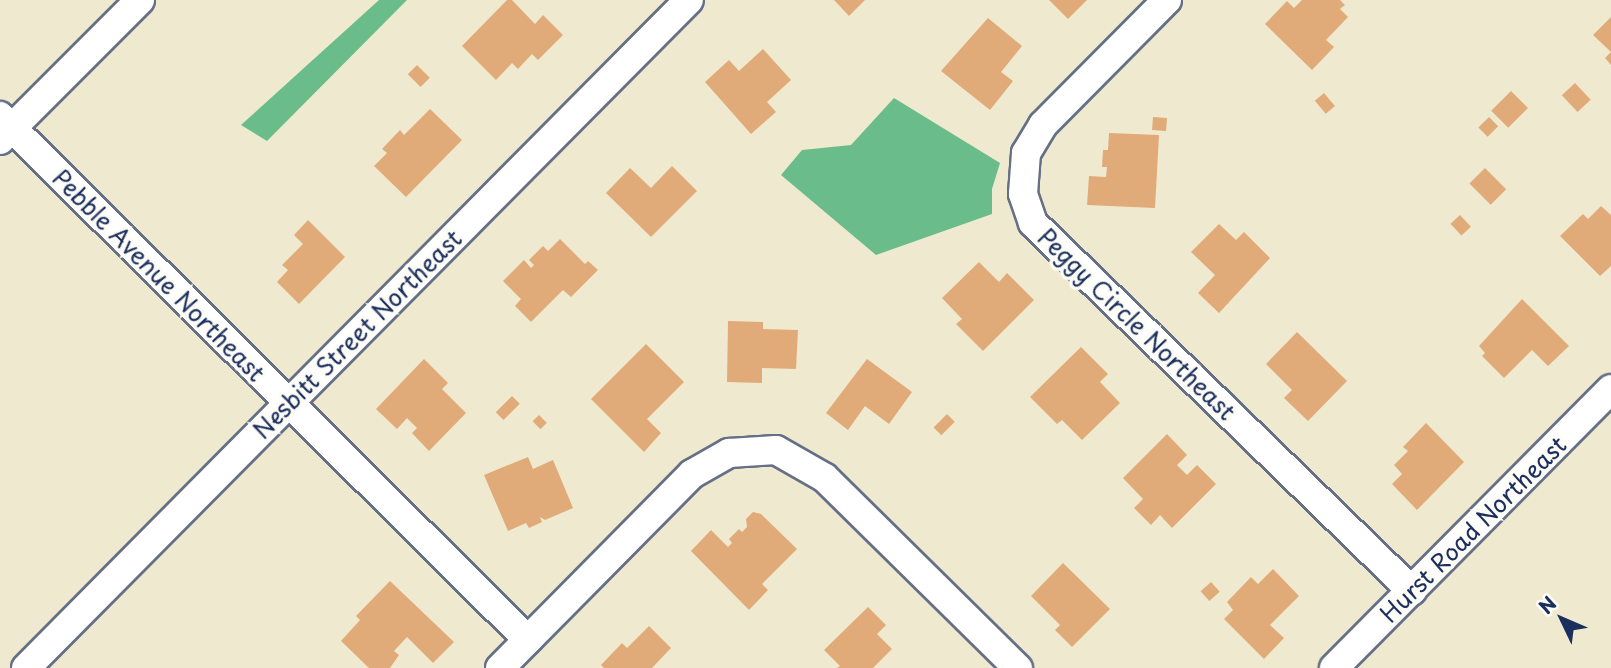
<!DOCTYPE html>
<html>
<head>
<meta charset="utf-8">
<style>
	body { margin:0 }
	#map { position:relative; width:1611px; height:668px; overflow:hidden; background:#efeacf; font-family:"Playpen Sans",sans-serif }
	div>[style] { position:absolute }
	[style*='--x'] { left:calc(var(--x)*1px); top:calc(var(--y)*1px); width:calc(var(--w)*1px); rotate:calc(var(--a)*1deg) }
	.forest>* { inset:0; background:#6abd8a }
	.building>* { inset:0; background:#e1aa79; transform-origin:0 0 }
	.roads { filter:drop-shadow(2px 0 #657086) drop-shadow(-2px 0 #657086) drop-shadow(0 2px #657086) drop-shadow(0 -2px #657086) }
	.minor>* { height:28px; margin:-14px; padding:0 14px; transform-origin:14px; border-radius:14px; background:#fff }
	span { translate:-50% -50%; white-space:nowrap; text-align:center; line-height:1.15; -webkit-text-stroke:7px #fdfcf7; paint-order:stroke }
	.street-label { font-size:24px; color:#1b2f5e }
	.north { position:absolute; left:1527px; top:584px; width:70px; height:70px; -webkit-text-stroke:5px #fdfcf7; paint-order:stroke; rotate:314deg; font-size:19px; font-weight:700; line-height:28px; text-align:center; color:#1b2f5e }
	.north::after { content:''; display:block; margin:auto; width:24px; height:32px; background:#1b2f5e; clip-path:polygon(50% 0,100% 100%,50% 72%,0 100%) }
</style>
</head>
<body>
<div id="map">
	<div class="forest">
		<div style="clip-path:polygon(379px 0,407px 0,267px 141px,241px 125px)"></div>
		<div style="clip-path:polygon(894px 98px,1000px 163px,992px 189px,992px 214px,876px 255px,781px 175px,802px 150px,851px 145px)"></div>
	</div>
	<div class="building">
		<div style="clip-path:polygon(507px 0,512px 0,535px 24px,543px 15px,563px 35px,538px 60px,532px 54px,518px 69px,512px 63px,496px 80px,462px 46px)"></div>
		<div style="clip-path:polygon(834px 0,865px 0,849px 16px)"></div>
		<div style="clip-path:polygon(1049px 0,1087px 0,1068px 19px)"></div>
		<div style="clip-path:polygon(1302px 0,1340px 0,1345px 5px,1340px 9px,1348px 17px,1326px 40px,1334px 47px,1312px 70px,1265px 24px,1287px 1px,1294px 8px)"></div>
		<div style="clip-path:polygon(1611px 17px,1611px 65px,1605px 58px,1611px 52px,1593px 35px)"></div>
		<div style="clip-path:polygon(988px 18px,1022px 46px,1001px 72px,1013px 81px,990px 110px,941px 71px)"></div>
		<div style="clip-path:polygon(763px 49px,791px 80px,767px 102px,776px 112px,751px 134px,705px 82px,729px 60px,739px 71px)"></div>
		<div style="left:417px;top:65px;width:18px;height:13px;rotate:45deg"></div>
		<div style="left:1575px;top:83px;width:23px;height:18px;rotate:47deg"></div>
		<div style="left:1511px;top:91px;width:24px;height:28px;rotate:45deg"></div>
		<div style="left:1324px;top:93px;width:17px;height:12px;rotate:50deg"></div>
		<div style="clip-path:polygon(430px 109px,462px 140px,406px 197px,374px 166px,387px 153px,382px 149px,400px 130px,404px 135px)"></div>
		<div style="left:1153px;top:117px;width:14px;height:13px;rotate:4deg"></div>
		<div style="left:1489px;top:117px;width:13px;height:15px;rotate:45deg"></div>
		<div style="clip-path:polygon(1109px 133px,1159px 135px,1155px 208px,1087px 205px,1089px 176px,1106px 177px,1107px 167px,1102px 167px,1103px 150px,1108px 150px)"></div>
		<div style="clip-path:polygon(672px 166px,697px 191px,651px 237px,606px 193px,630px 168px,651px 188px)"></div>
		<div style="left:1485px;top:168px;width:30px;height:22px;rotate:45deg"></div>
		<div style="clip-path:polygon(1601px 206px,1611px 215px,1611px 266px,1600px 276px,1560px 236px,1583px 214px,1588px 219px)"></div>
		<div style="left:1460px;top:215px;width:16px;height:13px;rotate:47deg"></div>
		<div style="clip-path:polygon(308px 220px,345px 257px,299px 304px,277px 282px,288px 270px,282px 265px,303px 244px,294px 235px)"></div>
		<div style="clip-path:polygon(1219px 224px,1236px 240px,1244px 232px,1270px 258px,1219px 313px,1198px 293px,1215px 275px,1191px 252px)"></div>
		<div style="clip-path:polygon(560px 239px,585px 264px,588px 261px,598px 270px,571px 297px,563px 290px,531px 322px,515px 306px,521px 299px,503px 281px,524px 260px,531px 268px,534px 265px,529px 260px,543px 246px,548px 251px)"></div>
		<div style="clip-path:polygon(979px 262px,999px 282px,1007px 273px,1034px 300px,983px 351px,956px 324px,962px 319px,942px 298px)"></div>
		<div style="clip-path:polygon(1522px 299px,1569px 346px,1548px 366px,1532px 350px,1504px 378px,1482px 356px,1485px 353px,1479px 346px)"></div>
		<div style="clip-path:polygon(728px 321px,763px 322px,763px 329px,798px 330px,796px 369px,762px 368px,762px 383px,727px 382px)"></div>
		<div style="clip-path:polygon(1297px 332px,1347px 381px,1308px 421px,1284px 398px,1292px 390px,1266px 364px)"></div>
		<div style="clip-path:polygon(646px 344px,684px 382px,647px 419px,661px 433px,644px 452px,591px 399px)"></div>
		<div style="clip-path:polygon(1081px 347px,1108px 374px,1100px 382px,1120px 403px,1082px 440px,1062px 420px,1057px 424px,1030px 397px)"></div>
		<div style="clip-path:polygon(424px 359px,448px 383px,442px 389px,466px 413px,429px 451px,412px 433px,417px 428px,407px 418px,397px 429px,376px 409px)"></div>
		<div style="clip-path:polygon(867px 359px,912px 392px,889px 424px,865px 406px,848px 430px,826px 413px)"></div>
		<div style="left:512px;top:396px;width:11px;height:23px;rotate:45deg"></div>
		<div style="left:947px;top:414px;width:11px;height:19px;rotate:45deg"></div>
		<div style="left:539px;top:415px;width:11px;height:9px;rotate:45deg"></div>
		<div style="clip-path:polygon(1426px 423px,1464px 462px,1417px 510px,1392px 484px,1402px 474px,1394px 465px,1408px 451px,1403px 447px)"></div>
		<div style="clip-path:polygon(1167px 434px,1187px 455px,1177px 465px,1187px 475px,1197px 465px,1216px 484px,1172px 528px,1160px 515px,1151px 525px,1134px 508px,1143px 499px,1123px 478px)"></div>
		<div style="clip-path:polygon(528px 457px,533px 469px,553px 460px,573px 508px,545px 520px,540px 517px,542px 522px,529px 528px,526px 523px,508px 531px,484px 475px)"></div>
		<div style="clip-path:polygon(753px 512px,761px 514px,797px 549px,762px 584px,768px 590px,749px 610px,691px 551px,711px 530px,728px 547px,732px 543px,729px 539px,739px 529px,742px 532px,747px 527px,746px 519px)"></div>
		<div style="clip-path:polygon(1063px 563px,1110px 609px,1072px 647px,1055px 630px,1060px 625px,1031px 596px)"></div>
		<div style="clip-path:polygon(1273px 569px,1299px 596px,1270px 625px,1284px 638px,1264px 659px,1224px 619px,1233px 610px,1227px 602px,1251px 577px,1258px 584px)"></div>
		<div style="clip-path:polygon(390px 581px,454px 642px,433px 663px,407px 637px,394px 651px,399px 655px,390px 668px,369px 668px,341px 641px,360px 620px,356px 616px)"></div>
		<div style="left:1211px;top:582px;width:13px;height:14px;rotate:48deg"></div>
		<div style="clip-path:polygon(868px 607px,886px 625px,877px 634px,892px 649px,873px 668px,837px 668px,840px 666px,824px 650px)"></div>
		<div style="clip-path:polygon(649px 626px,671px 648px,652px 668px,604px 668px,601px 665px,622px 643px,627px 648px)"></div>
	</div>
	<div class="roads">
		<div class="minor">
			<div style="--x:1167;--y:0;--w:176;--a:134.8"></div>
			<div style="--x:1043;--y:125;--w:33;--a:121"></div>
			<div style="--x:1026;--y:153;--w:41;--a:94.2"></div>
			<div style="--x:1023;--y:194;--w:31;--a:71"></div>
			<div style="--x:1033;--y:223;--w:528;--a:44.16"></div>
			<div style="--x:0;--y:116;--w:744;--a:44.78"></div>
			<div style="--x:0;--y:140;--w:198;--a:-45"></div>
			<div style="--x:26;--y:668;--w:941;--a:-45.22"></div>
			<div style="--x:500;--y:668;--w:273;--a:-45.3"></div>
			<div style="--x:692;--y:474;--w:43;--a:-29.6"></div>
			<div style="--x:729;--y:453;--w:47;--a:-3.7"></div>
			<div style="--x:776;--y:450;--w:56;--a:29.7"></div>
			<div style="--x:825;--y:478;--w:271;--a:44.6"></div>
			<div style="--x:1334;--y:668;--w:393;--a:-45.2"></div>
		</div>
	</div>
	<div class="street-label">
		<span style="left:159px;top:275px;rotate:45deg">Pebble Avenue Northeast</span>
		<span style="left:1137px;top:324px;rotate:44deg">Peggy Circle Northeast</span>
		<span style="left:357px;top:334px;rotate:-45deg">Nesbitt Street Northeast</span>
		<span style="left:1473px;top:529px;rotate:-45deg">Hurst Road Northeast</span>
	</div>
	<div class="north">N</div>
</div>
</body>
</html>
